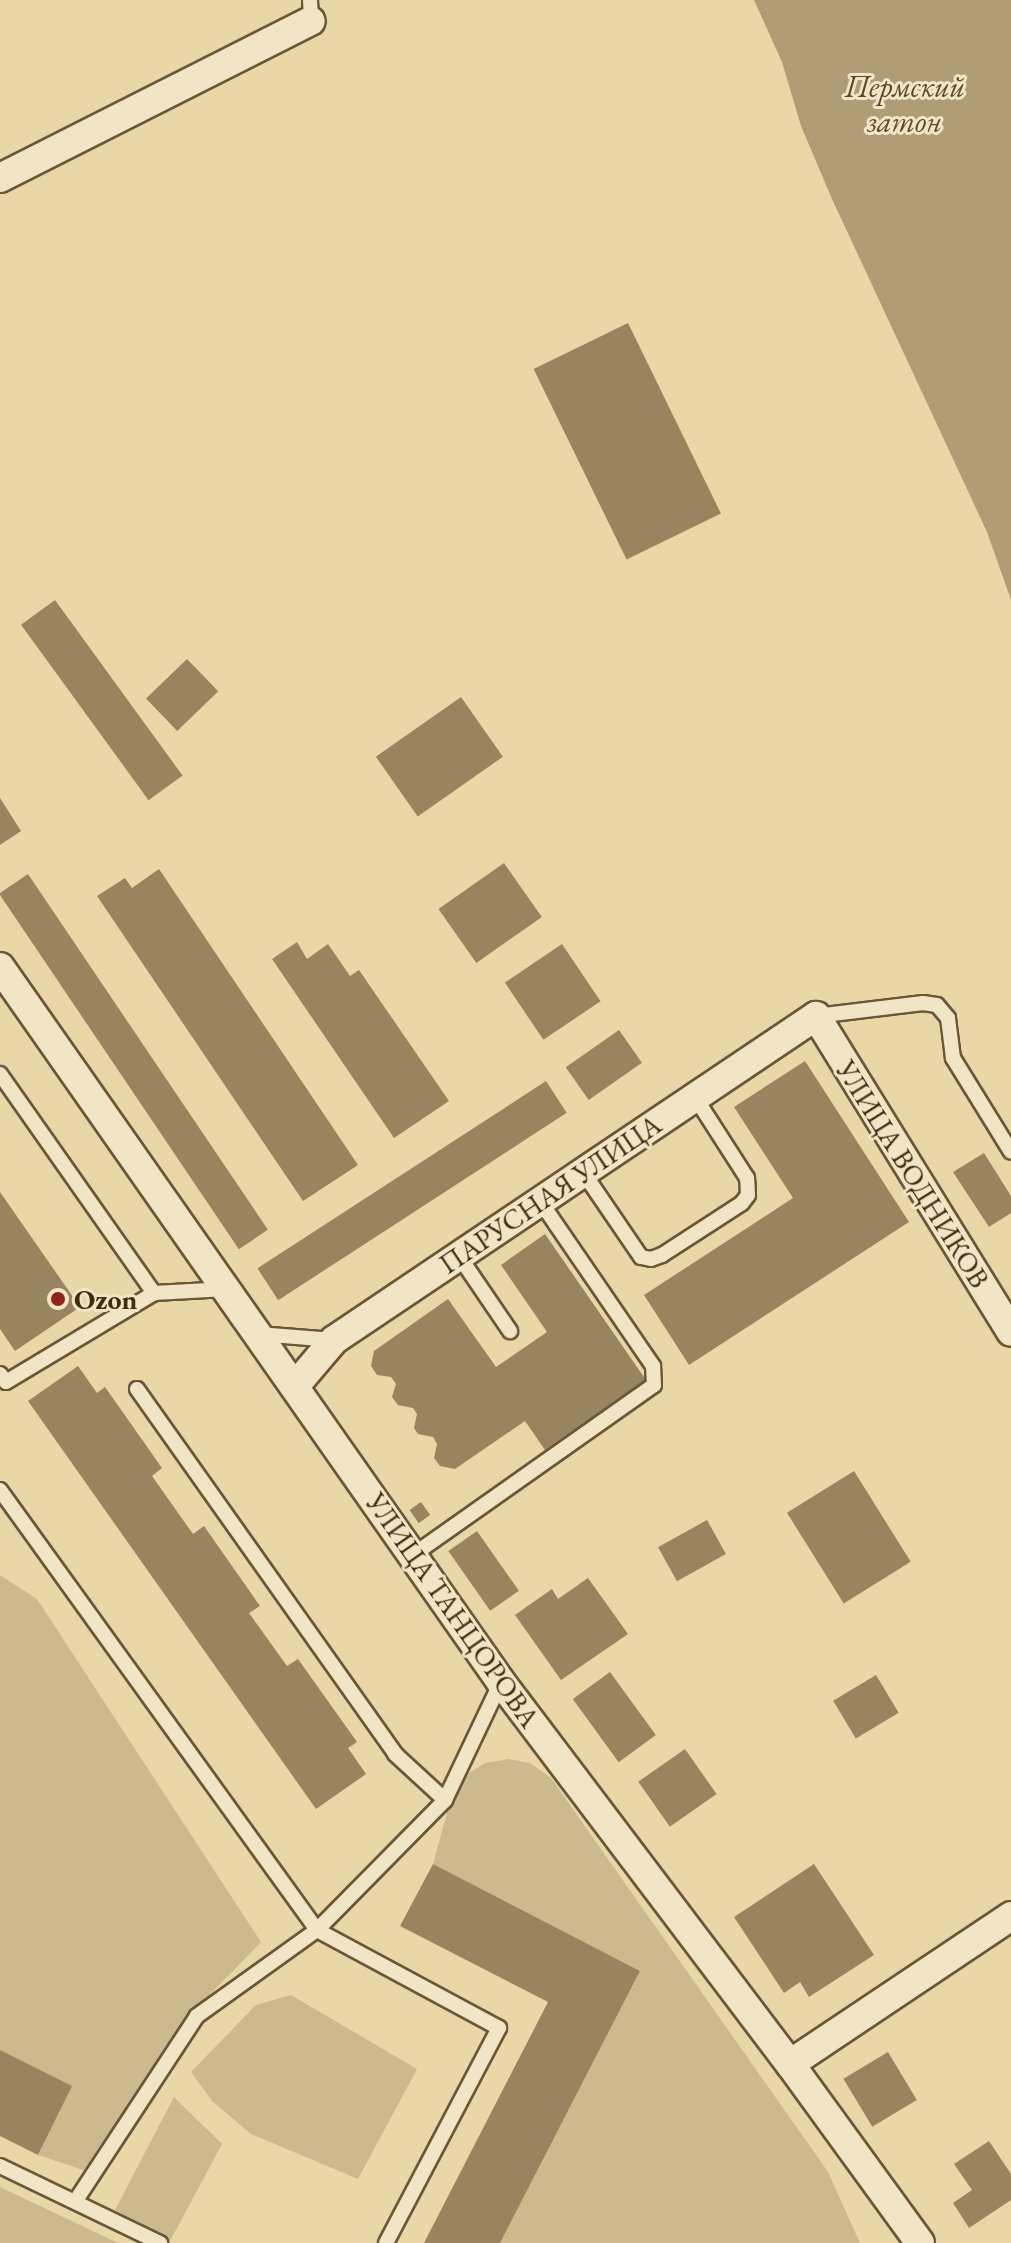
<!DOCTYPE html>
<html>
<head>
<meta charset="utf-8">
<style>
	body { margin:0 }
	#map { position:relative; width:1011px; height:2243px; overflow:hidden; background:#e9d7a8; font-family:"EB Garamond",serif }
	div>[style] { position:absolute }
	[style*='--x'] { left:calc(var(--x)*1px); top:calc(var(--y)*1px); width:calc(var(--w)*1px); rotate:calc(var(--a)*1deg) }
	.green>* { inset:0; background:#ccba8e }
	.water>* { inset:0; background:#b09d75 }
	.building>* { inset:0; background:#988560; transform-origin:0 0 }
	.roads { filter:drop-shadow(2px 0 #6b5737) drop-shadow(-2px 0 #6b5737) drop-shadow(0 2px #6b5737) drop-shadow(0 -2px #6b5737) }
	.service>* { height:14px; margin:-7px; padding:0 7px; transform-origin:7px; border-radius:7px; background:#f1e5c6 }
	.minor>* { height:28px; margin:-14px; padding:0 14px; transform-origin:14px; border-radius:14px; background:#f1e5c6 }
	.dots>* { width:22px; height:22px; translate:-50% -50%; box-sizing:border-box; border:4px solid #f1e5c6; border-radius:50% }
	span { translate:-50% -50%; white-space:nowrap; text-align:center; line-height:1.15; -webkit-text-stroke:6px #f1e5c6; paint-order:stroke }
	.street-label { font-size:28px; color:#412c11 }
	.poi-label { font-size:28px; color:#412c11; font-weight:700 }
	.left { translate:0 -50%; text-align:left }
	.water-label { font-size:30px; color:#5d482a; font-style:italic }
</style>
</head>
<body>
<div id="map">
	<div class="green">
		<div style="clip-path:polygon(0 1575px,37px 1599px,261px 1942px,182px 2023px,86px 2171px,38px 2155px,71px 2086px,0 2050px)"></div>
		<div style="clip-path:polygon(509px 1759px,530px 1763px,551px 1778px,828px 2172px,860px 2243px,500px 2243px,640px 1971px,433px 1864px,450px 1802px,469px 1773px,485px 1763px)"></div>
		<div style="clip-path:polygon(291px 1995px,417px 2069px,358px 2179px,251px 2134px,212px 2101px,191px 2072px,256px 2005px)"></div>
		<div style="clip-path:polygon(174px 2097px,222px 2144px,170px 2241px,115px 2210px)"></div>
		<div style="clip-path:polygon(0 2187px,118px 2243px,0 2243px)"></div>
	</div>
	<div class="water">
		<div style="clip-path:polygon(754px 0,1011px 0,1011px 600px,987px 532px,832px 199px,801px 126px,782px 62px)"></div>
	</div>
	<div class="building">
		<div style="left:628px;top:323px;width:212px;height:105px;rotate:64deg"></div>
		<div style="left:55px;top:600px;width:217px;height:42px;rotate:54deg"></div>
		<div style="left:187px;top:659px;width:45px;height:57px;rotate:46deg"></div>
		<div style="left:461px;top:697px;width:73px;height:104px;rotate:55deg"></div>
		<div style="clip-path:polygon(0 798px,21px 831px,0 845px)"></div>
		<div style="left:504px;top:863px;width:66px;height:80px;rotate:55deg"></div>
		<div style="clip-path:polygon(159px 869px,358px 1165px,303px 1201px,97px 896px,125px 878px,132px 888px)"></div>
		<div style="left:28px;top:874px;width:429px;height:35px;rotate:56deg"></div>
		<div style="clip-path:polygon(297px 942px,307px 959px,328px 944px,350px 976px,359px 970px,449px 1101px,394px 1138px,272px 959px)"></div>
		<div style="left:562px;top:944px;width:69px;height:69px;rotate:56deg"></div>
		<div style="left:619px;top:1030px;width:40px;height:65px;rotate:55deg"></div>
		<div style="clip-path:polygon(805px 1061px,909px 1222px,689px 1365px,644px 1295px,793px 1198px,734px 1107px)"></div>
		<div style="left:546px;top:1081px;width:38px;height:344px;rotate:57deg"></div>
		<div style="clip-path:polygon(984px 1153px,1011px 1196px,1011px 1213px,989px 1227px,953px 1172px)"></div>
		<div style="clip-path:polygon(0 1192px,80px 1307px,15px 1351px,0 1329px)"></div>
		<div style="clip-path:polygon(545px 1234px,646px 1380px,545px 1450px,525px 1421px,455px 1469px,440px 1466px,434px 1458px,437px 1444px,433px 1437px,418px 1434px,414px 1428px,417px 1414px,413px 1408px,398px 1405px,392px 1397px,396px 1384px,391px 1377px,377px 1375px,371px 1366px,374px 1351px,448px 1299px,496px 1367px,547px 1332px,501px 1265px)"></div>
		<div style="clip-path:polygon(78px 1366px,97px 1393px,105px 1387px,162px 1468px,152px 1476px,193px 1534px,204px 1526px,260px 1606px,249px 1613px,287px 1666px,298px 1659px,357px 1742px,348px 1748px,366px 1774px,316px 1809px,28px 1401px)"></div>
		<div style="left:854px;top:1471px;width:107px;height:79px;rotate:58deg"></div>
		<div style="left:421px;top:1502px;width:16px;height:14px;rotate:55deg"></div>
		<div style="left:707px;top:1520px;width:39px;height:56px;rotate:61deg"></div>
		<div style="left:477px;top:1531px;width:73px;height:35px;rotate:55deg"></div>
		<div style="clip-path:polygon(588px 1578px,628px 1634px,561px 1680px,515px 1615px,552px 1589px,558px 1599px)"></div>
		<div style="left:610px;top:1672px;width:78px;height:46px;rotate:54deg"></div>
		<div style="left:876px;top:1675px;width:44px;height:50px;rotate:59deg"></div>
		<div style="left:685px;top:1749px;width:55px;height:57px;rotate:55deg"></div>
		<div style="clip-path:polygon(433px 1864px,640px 1971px,500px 2243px,424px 2243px,548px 2002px,400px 1926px)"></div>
		<div style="clip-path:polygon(814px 1864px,874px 1955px,809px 1997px,800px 1982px,784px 1993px,734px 1917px)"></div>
		<div style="clip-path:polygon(0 2050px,72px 2086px,38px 2155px,0 2136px)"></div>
		<div style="left:888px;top:2052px;width:56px;height:52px;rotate:59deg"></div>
		<div style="clip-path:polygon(989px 2141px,1011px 2174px,1011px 2200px,969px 2228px,953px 2203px,972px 2190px,954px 2164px)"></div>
	</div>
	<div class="roads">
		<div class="service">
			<div style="--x:310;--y:0;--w:21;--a:87"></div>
			<div style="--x:816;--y:1016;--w:108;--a:-6.9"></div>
			<div style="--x:923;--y:1003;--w:14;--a:8"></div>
			<div style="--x:937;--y:1005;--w:17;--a:50"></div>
			<div style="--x:948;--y:1018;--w:40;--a:82.9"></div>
			<div style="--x:953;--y:1058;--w:110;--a:58.3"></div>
			<div style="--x:0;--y:1074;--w:268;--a:54.9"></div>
			<div style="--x:583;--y:1172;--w:103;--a:55.7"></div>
			<div style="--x:641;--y:1257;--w:10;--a:11"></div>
			<div style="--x:651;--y:1259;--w:12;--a:-20"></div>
			<div style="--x:662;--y:1255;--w:95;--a:-33"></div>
			<div style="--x:742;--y:1203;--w:10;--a:-53"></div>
			<div style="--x:748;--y:1195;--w:17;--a:-93"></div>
			<div style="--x:747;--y:1178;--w:96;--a:-122.7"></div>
			<div style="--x:459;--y:1256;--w:91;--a:55.8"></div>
			<div style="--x:259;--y:1334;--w:74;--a:4.6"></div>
			<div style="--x:0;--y:1374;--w:10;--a:53"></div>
			<div style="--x:6;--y:1382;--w:173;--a:-31"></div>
			<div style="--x:154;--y:1293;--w:73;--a:-3.1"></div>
			<div style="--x:137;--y:1389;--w:447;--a:54.7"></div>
			<div style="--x:395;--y:1754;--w:68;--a:42.6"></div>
			<div style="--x:0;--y:1490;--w:542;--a:54.23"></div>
			<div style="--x:317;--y:1930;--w:148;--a:144.4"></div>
			<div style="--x:197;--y:2016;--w:222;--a:123.3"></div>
			<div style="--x:413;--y:1555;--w:295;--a:-35.2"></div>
			<div style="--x:654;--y:1385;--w:19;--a:-93"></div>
			<div style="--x:653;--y:1366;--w:200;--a:-124.4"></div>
			<div style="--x:0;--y:2166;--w:178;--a:25.7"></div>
			<div style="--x:386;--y:2243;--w:243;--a:-62.3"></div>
			<div style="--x:499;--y:2028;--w:207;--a:-151.7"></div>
			<div style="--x:317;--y:1930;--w:182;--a:-45.4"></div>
			<div style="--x:445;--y:1800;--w:131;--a:-64.6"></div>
		</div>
		<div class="minor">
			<div style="--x:0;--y:178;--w:348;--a:-26.8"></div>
			<div style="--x:0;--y:967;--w:873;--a:54.98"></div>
			<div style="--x:501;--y:1682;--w:479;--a:52.9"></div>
			<div style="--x:790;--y:2064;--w:221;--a:54"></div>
			<div style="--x:295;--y:1386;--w:60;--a:-49.7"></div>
			<div style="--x:334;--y:1340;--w:581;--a:-33.91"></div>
			<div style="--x:816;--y:1016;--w:371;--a:58.3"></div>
			<div style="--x:790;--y:2064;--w:266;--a:-33.8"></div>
		</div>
	</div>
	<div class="dots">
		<div style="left:58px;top:1299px;background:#8f2418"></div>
	</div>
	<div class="street-label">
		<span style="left:913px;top:1174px;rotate:58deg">УЛИЦА ВОДНИКОВ</span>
		<span style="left:550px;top:1194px;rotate:-34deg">ПАРУСНАЯ УЛИЦА</span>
		<span style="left:453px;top:1610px;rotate:55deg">УЛИЦА ТАНЦОРОВА</span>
	</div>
	<div class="poi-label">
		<span class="left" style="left:74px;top:1299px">Ozon</span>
	</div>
	<div class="water-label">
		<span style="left:905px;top:104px">Пермский<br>затон</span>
	</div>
</div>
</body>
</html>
